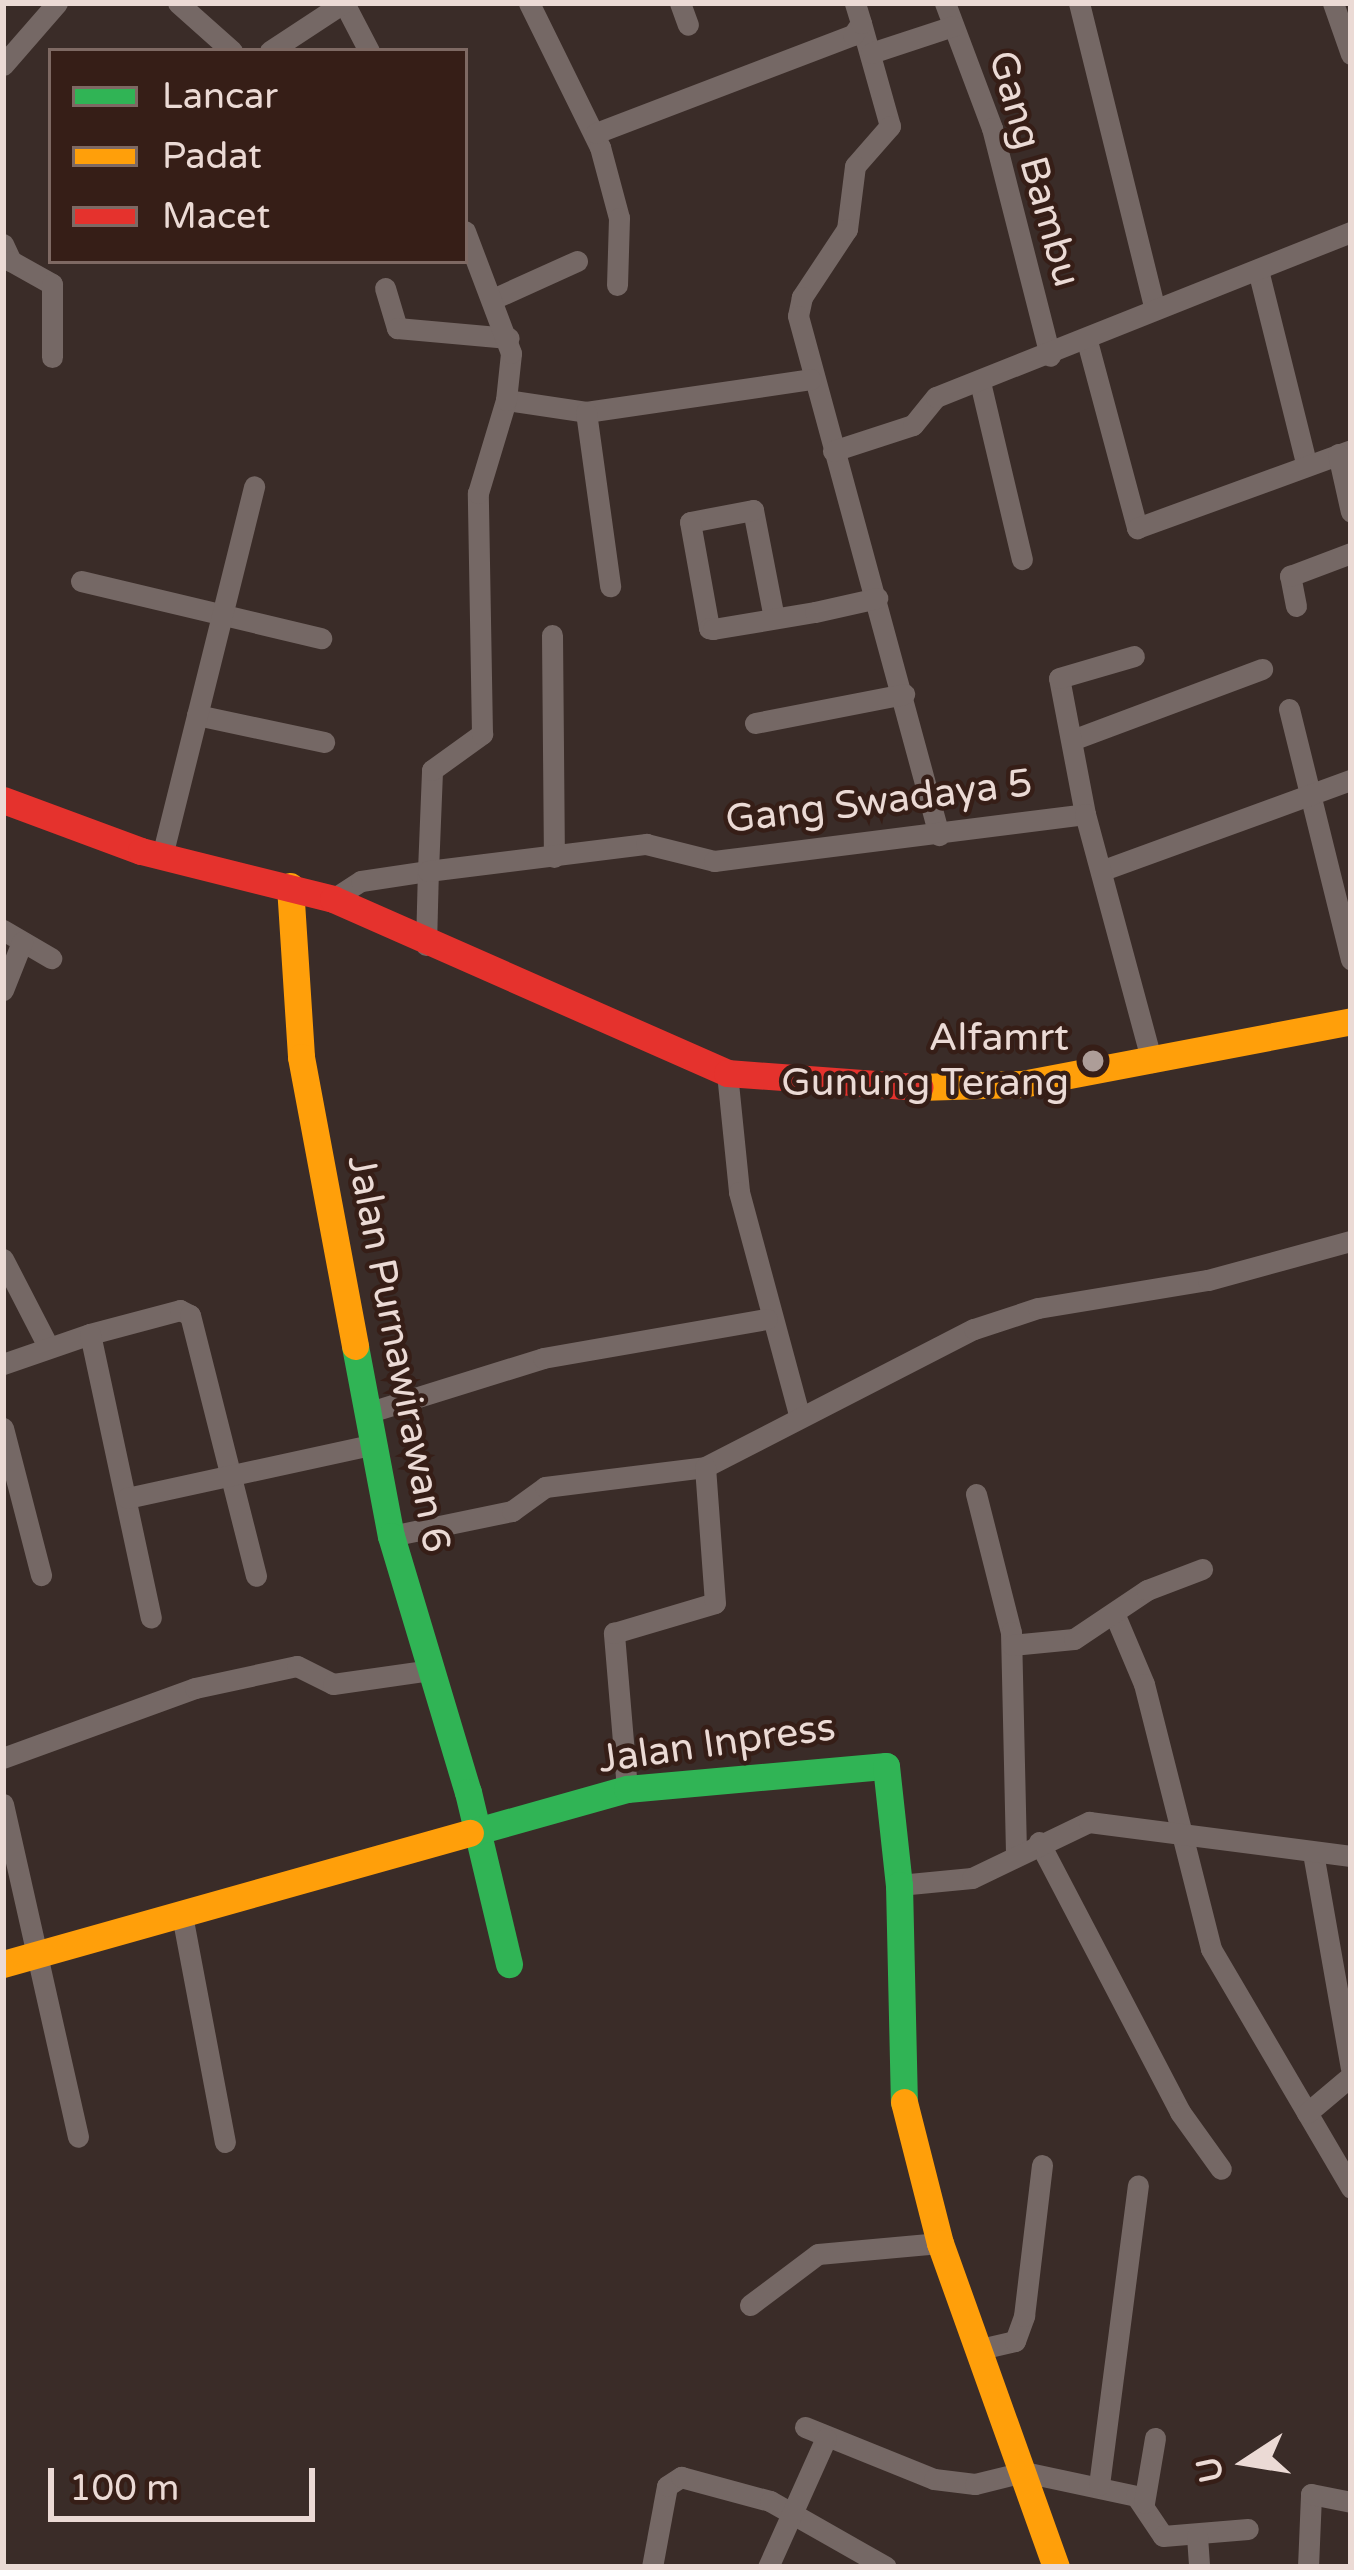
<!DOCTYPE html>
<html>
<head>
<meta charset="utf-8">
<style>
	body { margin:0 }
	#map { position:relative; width:1354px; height:2570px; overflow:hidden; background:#3a2c28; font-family:"Varela Round",sans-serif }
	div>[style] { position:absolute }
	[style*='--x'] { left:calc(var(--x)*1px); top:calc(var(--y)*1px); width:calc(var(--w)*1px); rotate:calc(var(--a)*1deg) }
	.street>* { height:21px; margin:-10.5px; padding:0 10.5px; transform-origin:10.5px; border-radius:10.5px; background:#756865 }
	.fast>* { height:27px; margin:-13.5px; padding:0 13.5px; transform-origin:13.5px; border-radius:13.5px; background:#30b455 }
	.slow>* { height:27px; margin:-13.5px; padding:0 13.5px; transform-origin:13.5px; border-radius:13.5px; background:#ff9f0a }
	.jam>* { height:27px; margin:-13.5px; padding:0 13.5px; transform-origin:13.5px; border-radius:13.5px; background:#e5322d }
	.dots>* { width:33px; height:33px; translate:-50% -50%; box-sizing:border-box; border:6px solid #361e17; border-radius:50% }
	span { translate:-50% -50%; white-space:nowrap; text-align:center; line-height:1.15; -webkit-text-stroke:9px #361e17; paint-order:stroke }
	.street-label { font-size:39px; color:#ebdad5 }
	.poi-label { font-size:39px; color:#ebdad5 }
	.right { translate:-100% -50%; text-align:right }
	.frame { position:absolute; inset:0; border:6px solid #ebdad5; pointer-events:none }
	.legend { position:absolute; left:48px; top:48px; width:420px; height:216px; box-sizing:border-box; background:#361e17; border:3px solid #7e6963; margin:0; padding:15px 21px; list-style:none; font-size:36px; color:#ebdad5 }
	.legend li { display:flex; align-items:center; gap:24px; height:60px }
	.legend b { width:60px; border:3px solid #7e6963 }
	.north { position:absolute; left:1186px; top:2402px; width:120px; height:120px; -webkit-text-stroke:9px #361e17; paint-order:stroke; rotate:258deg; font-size:33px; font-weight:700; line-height:48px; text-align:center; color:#ebdad5 }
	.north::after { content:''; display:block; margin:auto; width:42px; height:54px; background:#ebdad5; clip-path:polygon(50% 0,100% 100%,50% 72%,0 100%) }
	.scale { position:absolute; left:48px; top:2468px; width:267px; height:54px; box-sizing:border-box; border:6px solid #ebdad5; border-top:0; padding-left:15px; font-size:36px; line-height:42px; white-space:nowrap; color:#ebdad5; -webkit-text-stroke:9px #361e17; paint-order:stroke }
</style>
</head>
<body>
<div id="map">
	<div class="street">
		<div style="--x:178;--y:3;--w:72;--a:41.6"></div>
		<div style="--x:344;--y:3;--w:54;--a:62.5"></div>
		<div style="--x:529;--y:3;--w:161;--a:63.8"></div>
		<div style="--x:600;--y:147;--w:73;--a:75"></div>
		<div style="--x:619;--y:218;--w:67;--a:91.7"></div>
		<div style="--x:680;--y:3;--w:23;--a:70"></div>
		<div style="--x:945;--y:3;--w:134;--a:69.4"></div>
		<div style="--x:992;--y:128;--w:235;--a:75.7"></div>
		<div style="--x:1079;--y:3;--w:315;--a:76.1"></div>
		<div style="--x:1333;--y:3;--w:54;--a:70.6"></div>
		<div style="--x:861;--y:23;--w:107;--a:74.3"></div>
		<div style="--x:890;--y:126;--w:53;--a:131.2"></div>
		<div style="--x:855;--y:166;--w:64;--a:97.2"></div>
		<div style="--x:847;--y:229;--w:82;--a:123.5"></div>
		<div style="--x:802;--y:297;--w:19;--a:102"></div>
		<div style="--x:798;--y:316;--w:538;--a:74.8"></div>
		<div style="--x:270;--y:51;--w:87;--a:-33.3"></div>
		<div style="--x:871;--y:53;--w:86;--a:-18.2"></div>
		<div style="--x:3;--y:65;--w:82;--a:-48.9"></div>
		<div style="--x:596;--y:133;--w:275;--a:-20.9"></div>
		<div style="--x:853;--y:35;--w:14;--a:-56"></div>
		<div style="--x:861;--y:23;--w:21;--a:-107"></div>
		<div style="--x:3;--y:244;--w:19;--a:65"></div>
		<div style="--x:11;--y:261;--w:47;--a:29.3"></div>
		<div style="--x:52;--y:284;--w:73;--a:90"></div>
		<div style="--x:1258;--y:270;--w:198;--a:76"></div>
		<div style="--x:385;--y:288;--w:42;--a:73.3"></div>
		<div style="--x:397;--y:328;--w:112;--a:5.1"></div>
		<div style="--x:495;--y:298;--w:90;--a:-24.3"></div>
		<div style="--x:1087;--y:341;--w:194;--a:75"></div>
		<div style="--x:1137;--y:528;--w:228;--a:-20"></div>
		<div style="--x:980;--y:382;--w:182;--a:76.7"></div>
		<div style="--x:506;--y:400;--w:81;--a:8.5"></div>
		<div style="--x:586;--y:412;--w:227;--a:-8.3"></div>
		<div style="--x:586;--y:412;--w:176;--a:82.1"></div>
		<div style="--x:833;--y:451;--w:84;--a:-18"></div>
		<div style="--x:913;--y:425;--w:36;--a:-51"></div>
		<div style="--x:936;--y:397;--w:447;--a:-21.7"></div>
		<div style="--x:1338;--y:454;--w:59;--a:77.4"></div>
		<div style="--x:81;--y:581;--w:247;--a:13.4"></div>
		<div style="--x:1296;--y:606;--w:31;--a:-101"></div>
		<div style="--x:1290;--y:576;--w:65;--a:-20.7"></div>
		<div style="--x:774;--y:618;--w:110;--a:-101"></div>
		<div style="--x:753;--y:510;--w:64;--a:169.2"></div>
		<div style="--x:690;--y:522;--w:108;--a:79.8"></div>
		<div style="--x:709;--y:628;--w:4;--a:14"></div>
		<div style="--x:713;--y:629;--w:103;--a:-9.5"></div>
		<div style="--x:815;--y:612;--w:64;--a:-12.7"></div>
		<div style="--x:552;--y:635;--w:222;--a:89.5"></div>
		<div style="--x:1289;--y:709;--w:258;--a:76.1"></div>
		<div style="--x:197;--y:715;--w:130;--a:12"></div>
		<div style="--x:755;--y:723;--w:152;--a:-11"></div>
		<div style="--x:1072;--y:740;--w:203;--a:-20.5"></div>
		<div style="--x:1085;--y:814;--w:138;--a:-100.8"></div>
		<div style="--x:1059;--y:678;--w:78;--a:-16.3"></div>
		<div style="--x:162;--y:856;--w:381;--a:-76"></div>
		<div style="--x:1106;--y:869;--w:261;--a:-20"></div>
		<div style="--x:333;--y:899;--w:33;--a:-33"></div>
		<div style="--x:361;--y:881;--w:68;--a:-8.5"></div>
		<div style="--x:428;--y:871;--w:101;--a:-87.7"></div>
		<div style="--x:432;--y:770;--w:62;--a:-35.8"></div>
		<div style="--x:482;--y:734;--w:241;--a:-91"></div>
		<div style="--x:478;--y:493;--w:97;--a:-73.2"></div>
		<div style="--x:506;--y:400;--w:47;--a:-83.9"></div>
		<div style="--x:511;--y:353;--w:130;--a:-110.7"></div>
		<div style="--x:3;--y:930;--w:56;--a:30.3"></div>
		<div style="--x:426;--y:945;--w:74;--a:-88.5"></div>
		<div style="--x:428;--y:871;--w:220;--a:-7.1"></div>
		<div style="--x:646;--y:844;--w:70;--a:14"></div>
		<div style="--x:714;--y:861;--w:374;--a:-7.2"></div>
		<div style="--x:1085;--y:814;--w:257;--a:74.9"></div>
		<div style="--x:3;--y:990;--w:52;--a:-68.4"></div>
		<div style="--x:727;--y:1073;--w:120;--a:84.2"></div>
		<div style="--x:739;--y:1192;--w:231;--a:74.9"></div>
		<div style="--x:3;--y:1259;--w:98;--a:62.7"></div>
		<div style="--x:90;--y:1334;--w:93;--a:-14.9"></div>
		<div style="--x:180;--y:1310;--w:11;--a:27"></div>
		<div style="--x:190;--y:1315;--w:269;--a:75.8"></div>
		<div style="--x:3;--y:1364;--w:92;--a:-19"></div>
		<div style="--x:90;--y:1334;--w:290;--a:77.9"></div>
		<div style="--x:370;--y:1412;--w:181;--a:-17.3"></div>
		<div style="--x:543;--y:1358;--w:227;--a:-9.9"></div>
		<div style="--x:3;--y:1428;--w:152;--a:75.5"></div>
		<div style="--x:976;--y:1494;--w:142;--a:75.8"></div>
		<div style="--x:1011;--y:1632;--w:223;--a:88.7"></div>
		<div style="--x:127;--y:1498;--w:254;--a:-12.3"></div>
		<div style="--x:391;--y:1536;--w:124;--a:-11.7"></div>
		<div style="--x:512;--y:1511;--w:41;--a:-36"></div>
		<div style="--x:545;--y:1487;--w:161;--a:-7.1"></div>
		<div style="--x:705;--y:1467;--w:302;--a:-27.2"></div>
		<div style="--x:974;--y:1329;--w:67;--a:-18.2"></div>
		<div style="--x:1038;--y:1308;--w:172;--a:-9.4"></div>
		<div style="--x:1208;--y:1280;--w:148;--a:-15.3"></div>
		<div style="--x:1114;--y:1613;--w:77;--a:67.1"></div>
		<div style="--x:1144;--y:1684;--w:273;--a:75.8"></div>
		<div style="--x:1211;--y:1949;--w:277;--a:59.6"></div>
		<div style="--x:1012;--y:1645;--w:62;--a:-5.5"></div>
		<div style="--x:1074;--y:1639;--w:88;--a:-33.9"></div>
		<div style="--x:1147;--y:1590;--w:59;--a:-20.9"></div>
		<div style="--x:3;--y:1758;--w:204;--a:-20"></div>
		<div style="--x:195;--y:1688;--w:104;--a:-12.2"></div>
		<div style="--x:297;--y:1666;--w:40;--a:26.6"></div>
		<div style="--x:333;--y:1684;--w:98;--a:-8.2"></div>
		<div style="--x:627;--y:1789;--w:157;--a:-94.8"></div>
		<div style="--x:614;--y:1633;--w:105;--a:-16.5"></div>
		<div style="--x:715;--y:1603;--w:136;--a:-94.2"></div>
		<div style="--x:3;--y:1804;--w:341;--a:77.3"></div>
		<div style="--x:1039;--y:1842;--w:305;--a:62.4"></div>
		<div style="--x:1180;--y:2112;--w:70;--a:54.3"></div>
		<div style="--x:1313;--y:1853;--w:218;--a:80"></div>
		<div style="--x:899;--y:1885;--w:73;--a:-5.5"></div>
		<div style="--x:972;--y:1878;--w:130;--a:-25.6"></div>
		<div style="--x:1089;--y:1822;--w:264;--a:7.4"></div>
		<div style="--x:182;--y:1915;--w:231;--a:79.3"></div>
		<div style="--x:1307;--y:2113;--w:57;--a:-40.1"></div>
		<div style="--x:750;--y:2305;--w:85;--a:-36.9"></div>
		<div style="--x:818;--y:2254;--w:122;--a:-5.2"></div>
		<div style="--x:976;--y:2350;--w:40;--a:-13"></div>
		<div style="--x:1015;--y:2341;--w:27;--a:-70"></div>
		<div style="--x:1024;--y:2316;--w:152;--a:-83.2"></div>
		<div style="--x:805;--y:2427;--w:139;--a:22"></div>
		<div style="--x:934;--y:2479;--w:41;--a:7"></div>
		<div style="--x:975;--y:2484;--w:50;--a:-13.8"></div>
		<div style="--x:1024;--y:2472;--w:115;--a:12.1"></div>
		<div style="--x:1136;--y:2496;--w:48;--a:56"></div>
		<div style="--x:1163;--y:2536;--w:85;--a:-4.7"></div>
		<div style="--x:1099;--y:2485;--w:302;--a:-82.6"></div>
		<div style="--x:1144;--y:2503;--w:66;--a:-80.4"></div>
		<div style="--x:1197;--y:2536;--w:31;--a:86"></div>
		<div style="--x:652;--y:2567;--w:82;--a:-79.5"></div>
		<div style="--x:667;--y:2486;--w:17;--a:-33"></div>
		<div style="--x:681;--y:2477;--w:92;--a:15.1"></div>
		<div style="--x:770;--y:2501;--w:133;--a:29.6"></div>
		<div style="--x:768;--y:2567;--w:141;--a:-65.8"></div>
		<div style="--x:1308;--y:2567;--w:73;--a:-87.6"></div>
		<div style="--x:1311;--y:2494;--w:41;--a:11.3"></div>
	</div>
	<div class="fast">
		<div style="--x:355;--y:1346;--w:193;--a:79.3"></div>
		<div style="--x:391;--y:1536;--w:267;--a:73.3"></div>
		<div style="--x:468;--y:1792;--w:177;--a:76.6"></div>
		<div style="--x:470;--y:1833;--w:163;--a:-15.7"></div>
		<div style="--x:627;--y:1789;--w:260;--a:-5.1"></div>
		<div style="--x:886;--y:1766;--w:120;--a:83.8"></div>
		<div style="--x:899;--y:1885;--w:217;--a:88.7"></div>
	</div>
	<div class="slow">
		<div style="--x:290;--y:886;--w:171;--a:86.3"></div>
		<div style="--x:301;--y:1057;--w:294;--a:79.4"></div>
		<div style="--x:919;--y:1087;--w:103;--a:-1.7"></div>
		<div style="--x:1022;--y:1084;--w:335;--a:-10.8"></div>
		<div style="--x:3;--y:1964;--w:485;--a:-15.7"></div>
		<div style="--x:904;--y:2102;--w:146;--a:75.7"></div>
		<div style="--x:940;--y:2243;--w:344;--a:70.3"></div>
	</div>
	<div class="jam">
		<div style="--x:3;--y:800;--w:147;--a:20.3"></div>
		<div style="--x:141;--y:851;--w:198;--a:14"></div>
		<div style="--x:333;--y:899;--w:431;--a:23.8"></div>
		<div style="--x:727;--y:1073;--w:193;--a:4.2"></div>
	</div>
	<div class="dots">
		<div style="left:1093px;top:1061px;background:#ad9d98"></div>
	</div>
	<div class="street-label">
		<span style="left:1034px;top:169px;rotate:74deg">Gang Bambu</span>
		<span style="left:879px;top:802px;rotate:-7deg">Gang Swadaya 5</span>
		<span style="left:398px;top:1354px;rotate:79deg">Jalan Purnawirawan 6</span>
		<span style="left:717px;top:1744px;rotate:-8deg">Jalan Inpress</span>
	</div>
	<div class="poi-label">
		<span class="right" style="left:1069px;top:1061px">Alfamrt<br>Gunung Terang</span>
	</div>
	<div class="frame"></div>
	<ul class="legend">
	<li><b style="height:15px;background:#30b455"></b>Lancar</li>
	<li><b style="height:15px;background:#ff9f0a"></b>Padat</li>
	<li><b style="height:15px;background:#e5322d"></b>Macet</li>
	</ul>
	<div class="north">U</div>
	<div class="scale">100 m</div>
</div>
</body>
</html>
